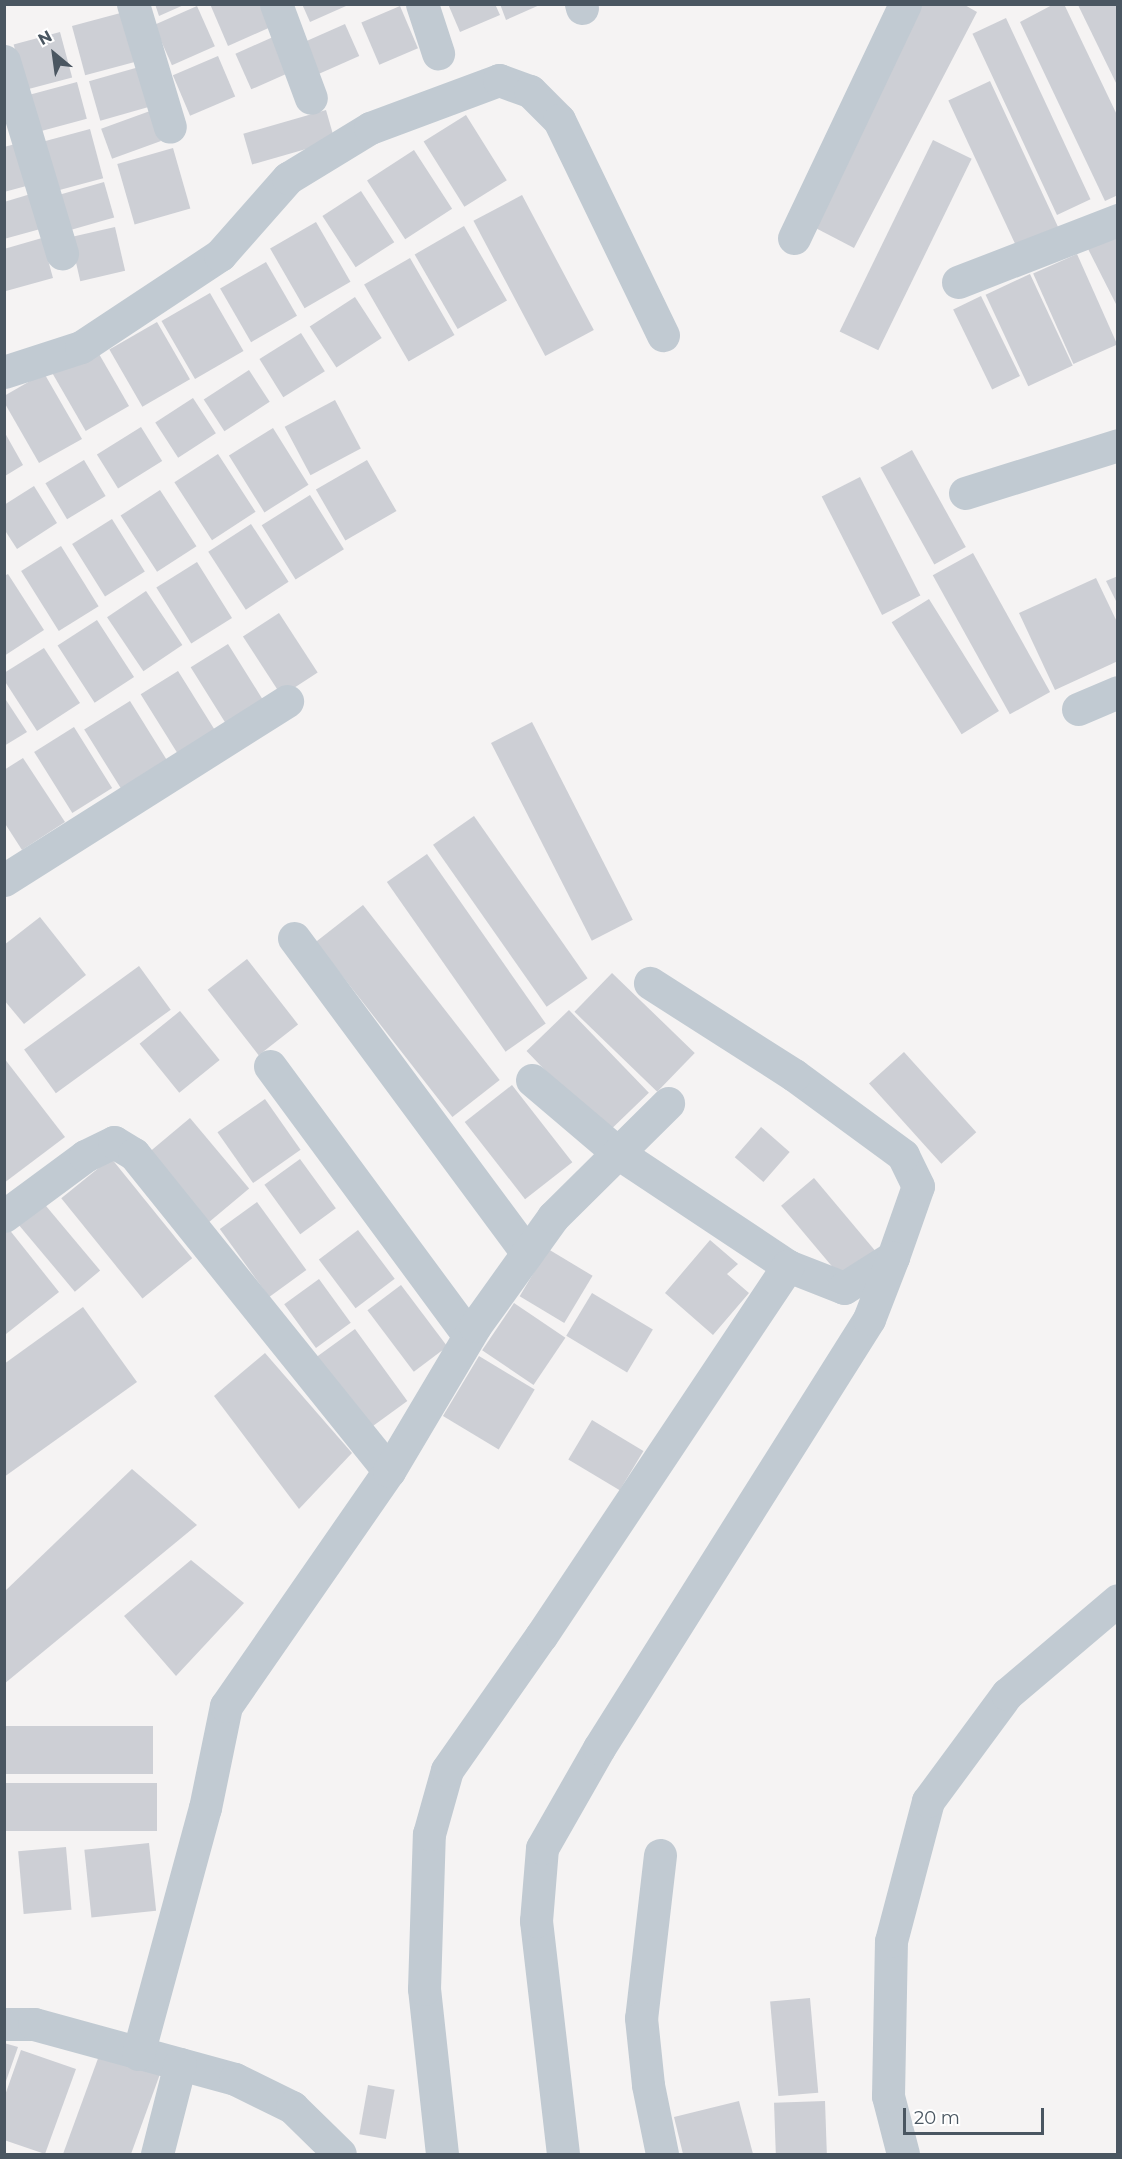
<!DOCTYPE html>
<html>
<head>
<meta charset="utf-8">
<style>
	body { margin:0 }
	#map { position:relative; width:1122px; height:2159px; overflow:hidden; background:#f5f3f3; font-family:Montserrat,sans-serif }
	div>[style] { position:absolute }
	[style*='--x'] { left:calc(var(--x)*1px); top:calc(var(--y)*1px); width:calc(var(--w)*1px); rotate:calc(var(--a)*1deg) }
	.building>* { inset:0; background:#cdcfd5; transform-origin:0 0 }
	.minor>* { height:33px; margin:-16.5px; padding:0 16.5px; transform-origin:16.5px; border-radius:16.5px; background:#c1cad2 }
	span { translate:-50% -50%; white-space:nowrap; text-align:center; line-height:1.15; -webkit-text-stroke:4.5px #fff; paint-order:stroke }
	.frame { position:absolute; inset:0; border:6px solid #4a5661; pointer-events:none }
	.north { position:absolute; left:24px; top:24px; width:60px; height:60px; -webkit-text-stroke:4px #fff; paint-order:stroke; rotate:331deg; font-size:16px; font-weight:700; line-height:24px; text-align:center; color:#4a5661 }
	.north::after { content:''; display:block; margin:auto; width:21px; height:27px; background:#4a5661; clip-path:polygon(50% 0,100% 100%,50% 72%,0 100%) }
	.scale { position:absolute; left:903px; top:2108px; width:141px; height:27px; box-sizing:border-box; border:3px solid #4a5661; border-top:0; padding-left:8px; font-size:18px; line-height:21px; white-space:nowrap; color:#4a5661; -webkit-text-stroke:4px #fff; paint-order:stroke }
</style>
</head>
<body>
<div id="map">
	<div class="building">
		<div style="clip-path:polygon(155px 4px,186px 4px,159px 16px)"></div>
		<div style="clip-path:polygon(210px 4px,264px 4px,273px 26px,228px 46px)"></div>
		<div style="clip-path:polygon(302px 4px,345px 4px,346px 6px,310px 22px)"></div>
		<div style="clip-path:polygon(448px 4px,495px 4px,500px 15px,460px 32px)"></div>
		<div style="clip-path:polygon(500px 4px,542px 4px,506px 20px)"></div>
		<div style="clip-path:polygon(919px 4px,963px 4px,977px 12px,854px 248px,806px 223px)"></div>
		<div style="clip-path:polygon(1054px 4px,1064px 4px,1118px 117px,1118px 195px,1105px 201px,1020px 22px)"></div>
		<div style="clip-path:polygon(1078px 5px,1118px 5px,1118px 87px)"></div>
		<div style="left:197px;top:6px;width:44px;height:47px;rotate:66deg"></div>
		<div style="left:400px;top:6px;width:46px;height:42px;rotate:67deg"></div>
		<div style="left:128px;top:11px;width:51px;height:58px;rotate:75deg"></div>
		<div style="left:1006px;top:18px;width:200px;height:37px;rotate:65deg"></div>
		<div style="left:345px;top:24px;width:35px;height:47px;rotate:66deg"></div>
		<div style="left:60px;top:32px;width:47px;height:48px;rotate:75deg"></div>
		<div style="left:282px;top:33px;width:39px;height:51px;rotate:66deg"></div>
		<div style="left:218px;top:56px;width:44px;height:49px;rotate:67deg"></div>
		<div style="left:139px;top:67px;width:41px;height:52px;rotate:74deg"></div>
		<div style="left:990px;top:81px;width:163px;height:46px;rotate:65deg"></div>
		<div style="left:77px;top:82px;width:38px;height:49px;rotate:75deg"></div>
		<div style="left:326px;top:110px;width:32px;height:86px;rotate:74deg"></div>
		<div style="left:150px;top:111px;width:32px;height:52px;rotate:70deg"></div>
		<div style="left:466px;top:115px;width:77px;height:50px;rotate:58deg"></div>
		<div style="left:90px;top:129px;width:51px;height:48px;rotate:75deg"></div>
		<div style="left:933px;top:140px;width:43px;height:213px;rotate:26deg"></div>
		<div style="clip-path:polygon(19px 143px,30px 185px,4px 192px,4px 147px)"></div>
		<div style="left:173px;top:148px;width:63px;height:58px;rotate:74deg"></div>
		<div style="left:414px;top:150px;width:70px;height:56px;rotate:57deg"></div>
		<div style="left:104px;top:182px;width:37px;height:50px;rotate:74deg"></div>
		<div style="left:361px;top:191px;width:61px;height:46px;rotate:57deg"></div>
		<div style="clip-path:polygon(34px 193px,44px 228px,4px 239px,4px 202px)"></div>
		<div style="left:522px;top:195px;width:153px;height:55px;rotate:62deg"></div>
		<div style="left:316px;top:222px;width:69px;height:53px;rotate:60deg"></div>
		<div style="clip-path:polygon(1118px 224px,1118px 308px,1084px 241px)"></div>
		<div style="left:464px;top:226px;width:86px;height:57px;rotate:60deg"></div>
		<div style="left:115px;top:227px;width:45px;height:46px;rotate:77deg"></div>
		<div style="clip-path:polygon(42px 238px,53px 278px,6px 291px,4px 249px)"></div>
		<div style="left:1077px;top:254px;width:99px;height:48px;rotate:66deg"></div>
		<div style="left:410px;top:258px;width:89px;height:53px;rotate:60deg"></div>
		<div style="left:266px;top:262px;width:62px;height:53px;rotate:60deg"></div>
		<div style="left:1030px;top:274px;width:101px;height:49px;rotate:65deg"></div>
		<div style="left:210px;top:293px;width:67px;height:56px;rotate:60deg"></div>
		<div style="left:981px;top:296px;width:89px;height:31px;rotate:64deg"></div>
		<div style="left:355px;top:297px;width:49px;height:54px;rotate:57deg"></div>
		<div style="left:157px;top:322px;width:66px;height:55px;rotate:60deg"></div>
		<div style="left:301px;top:333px;width:45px;height:49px;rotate:58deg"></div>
		<div style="left:95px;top:347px;width:68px;height:50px;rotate:60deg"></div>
		<div style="left:249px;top:370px;width:38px;height:54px;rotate:57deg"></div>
		<div style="clip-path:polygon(44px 373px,82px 439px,39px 463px,4px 402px,4px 396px)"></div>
		<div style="left:193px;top:398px;width:42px;height:45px;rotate:57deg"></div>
		<div style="left:335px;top:400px;width:55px;height:57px;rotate:62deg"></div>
		<div style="left:141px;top:427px;width:40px;height:52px;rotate:58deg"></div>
		<div style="left:273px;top:428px;width:67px;height:52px;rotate:58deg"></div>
		<div style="clip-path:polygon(5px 433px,23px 465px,5px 476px)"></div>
		<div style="left:912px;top:450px;width:111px;height:36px;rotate:61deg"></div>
		<div style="left:218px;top:454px;width:69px;height:52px;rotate:57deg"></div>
		<div style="left:84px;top:460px;width:42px;height:45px;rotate:59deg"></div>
		<div style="left:367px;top:460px;width:59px;height:59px;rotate:60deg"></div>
		<div style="left:860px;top:477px;width:133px;height:43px;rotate:63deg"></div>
		<div style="clip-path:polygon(34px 486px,57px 523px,17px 549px,4px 529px,4px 505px)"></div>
		<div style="left:160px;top:490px;width:67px;height:47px;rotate:57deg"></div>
		<div style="left:310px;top:495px;width:64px;height:57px;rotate:58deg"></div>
		<div style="left:112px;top:519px;width:62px;height:47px;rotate:58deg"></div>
		<div style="left:251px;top:524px;width:69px;height:51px;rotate:57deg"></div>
		<div style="left:61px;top:546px;width:71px;height:47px;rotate:58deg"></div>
		<div style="left:973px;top:553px;width:159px;height:46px;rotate:61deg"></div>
		<div style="left:197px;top:562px;width:66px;height:48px;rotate:58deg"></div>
		<div style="clip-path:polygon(8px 574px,44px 630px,4px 656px,4px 576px)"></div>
		<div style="clip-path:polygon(1118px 576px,1118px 605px,1106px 581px)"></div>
		<div style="clip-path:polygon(1096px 578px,1118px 624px,1118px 661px,1055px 690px,1019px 613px)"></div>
		<div style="left:146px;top:591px;width:65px;height:47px;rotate:56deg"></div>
		<div style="left:929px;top:599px;width:132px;height:44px;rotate:58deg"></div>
		<div style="left:279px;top:613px;width:71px;height:43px;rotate:57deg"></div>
		<div style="left:97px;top:620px;width:68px;height:47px;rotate:57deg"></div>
		<div style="left:228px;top:644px;width:66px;height:44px;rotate:58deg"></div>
		<div style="clip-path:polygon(44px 648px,80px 703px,37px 731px,4px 680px,4px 673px)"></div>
		<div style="left:178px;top:671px;width:73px;height:44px;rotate:58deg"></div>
		<div style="clip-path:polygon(4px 697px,27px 732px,4px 746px)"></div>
		<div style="left:130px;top:701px;width:73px;height:54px;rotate:58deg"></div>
		<div style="left:532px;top:722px;width:222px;height:46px;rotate:63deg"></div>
		<div style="left:74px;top:727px;width:72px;height:47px;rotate:58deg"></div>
		<div style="clip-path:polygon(23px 758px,65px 822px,22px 850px,4px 822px,4px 770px)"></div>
		<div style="left:474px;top:816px;width:198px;height:50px;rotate:55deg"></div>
		<div style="left:427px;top:854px;width:207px;height:49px;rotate:55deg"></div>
		<div style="left:363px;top:905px;width:222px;height:60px;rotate:52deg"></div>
		<div style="clip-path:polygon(40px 917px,86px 975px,24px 1024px,4px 1000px,4px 945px)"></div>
		<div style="left:247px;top:959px;width:83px;height:50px;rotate:52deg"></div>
		<div style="left:139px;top:966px;width:54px;height:142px;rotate:54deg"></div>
		<div style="left:612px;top:973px;width:115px;height:54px;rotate:44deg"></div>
		<div style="left:569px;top:1010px;width:115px;height:59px;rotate:46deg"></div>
		<div style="left:180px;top:1011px;width:63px;height:52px;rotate:51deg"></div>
		<div style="left:904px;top:1052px;width:108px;height:47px;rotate:48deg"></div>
		<div style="clip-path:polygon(4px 1058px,65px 1137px,4px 1183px)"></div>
		<div style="left:512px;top:1085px;width:98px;height:60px;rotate:52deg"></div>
		<div style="left:265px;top:1099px;width:62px;height:58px;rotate:55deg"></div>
		<div style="left:190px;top:1118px;width:92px;height:53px;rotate:50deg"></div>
		<div style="left:761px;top:1127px;width:38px;height:40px;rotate:41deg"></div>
		<div style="left:111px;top:1158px;width:129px;height:64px;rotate:51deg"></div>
		<div style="left:300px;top:1159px;width:61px;height:44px;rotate:54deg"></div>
		<div style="left:814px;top:1178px;width:99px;height:43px;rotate:50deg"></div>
		<div style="left:41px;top:1200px;width:92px;height:33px;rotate:50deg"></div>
		<div style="left:257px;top:1202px;width:84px;height:46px;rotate:54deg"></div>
		<div style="clip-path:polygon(8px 1228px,59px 1292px,6px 1334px,4px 1231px)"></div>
		<div style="left:358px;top:1230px;width:61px;height:49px;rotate:53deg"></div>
		<div style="clip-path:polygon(710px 1240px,738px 1264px,727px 1274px,749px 1293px,713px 1335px,665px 1293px)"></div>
		<div style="left:548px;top:1249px;width:52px;height:55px;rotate:31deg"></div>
		<div style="left:319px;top:1279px;width:54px;height:43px;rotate:54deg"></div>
		<div style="left:401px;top:1285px;width:77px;height:42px;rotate:53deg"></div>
		<div style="left:592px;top:1293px;width:71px;height:50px;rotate:31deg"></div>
		<div style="left:514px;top:1303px;width:62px;height:57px;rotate:34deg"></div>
		<div style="clip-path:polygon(83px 1307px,137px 1382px,4px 1477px,4px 1364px)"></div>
		<div style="left:355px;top:1329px;width:89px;height:54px;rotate:54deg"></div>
		<div style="clip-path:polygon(265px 1353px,352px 1453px,299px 1509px,214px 1396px)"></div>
		<div style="left:479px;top:1356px;width:65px;height:70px;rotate:31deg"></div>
		<div style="left:592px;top:1420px;width:60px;height:46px;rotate:31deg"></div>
		<div style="clip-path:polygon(132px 1469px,197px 1525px,4px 1684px,4px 1592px)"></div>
		<div style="clip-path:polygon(191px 1560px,244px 1603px,176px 1676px,124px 1616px)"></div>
		<div style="left:4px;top:1726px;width:149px;height:48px"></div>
		<div style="left:4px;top:1783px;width:153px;height:48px"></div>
		<div style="left:149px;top:1843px;width:68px;height:65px;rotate:84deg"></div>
		<div style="left:66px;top:1847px;width:63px;height:48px;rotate:85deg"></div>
		<div style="left:810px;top:1998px;width:95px;height:40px;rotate:85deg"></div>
		<div style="clip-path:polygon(4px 2043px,18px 2047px,5px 2084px,4px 2084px)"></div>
		<div style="clip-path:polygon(21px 2050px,76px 2069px,45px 2154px,4px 2140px,4px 2098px)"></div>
		<div style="clip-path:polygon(100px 2053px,160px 2074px,131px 2154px,63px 2154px)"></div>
		<div style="left:368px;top:2085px;width:27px;height:50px;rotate:10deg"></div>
		<div style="clip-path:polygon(739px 2101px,753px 2154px,683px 2154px,674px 2117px)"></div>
		<div style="left:825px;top:2101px;width:53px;height:51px;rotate:88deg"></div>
	</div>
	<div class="minor">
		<div style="--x:133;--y:4;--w:128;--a:73.3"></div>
		<div style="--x:276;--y:4;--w:100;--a:69.6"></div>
		<div style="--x:422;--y:4;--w:52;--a:71.9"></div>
		<div style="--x:581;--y:4;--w:4;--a:76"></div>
		<div style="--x:4;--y:61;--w:201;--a:73.2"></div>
		<div style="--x:794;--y:238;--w:259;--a:-64.6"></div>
		<div style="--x:958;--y:282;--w:172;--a:-21.2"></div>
		<div style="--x:4;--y:372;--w:81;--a:-18"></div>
		<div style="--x:81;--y:347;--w:167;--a:-33.5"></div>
		<div style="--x:220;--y:255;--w:103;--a:-48.6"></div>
		<div style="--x:288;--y:178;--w:96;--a:-31.4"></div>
		<div style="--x:370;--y:128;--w:138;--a:-20.4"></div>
		<div style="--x:499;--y:80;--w:33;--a:20"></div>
		<div style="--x:530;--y:91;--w:41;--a:45"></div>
		<div style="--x:559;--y:120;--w:239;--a:64.2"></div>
		<div style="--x:965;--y:493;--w:160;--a:-17.4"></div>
		<div style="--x:1078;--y:709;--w:43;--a:-23"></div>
		<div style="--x:4;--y:880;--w:335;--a:-32.3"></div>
		<div style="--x:294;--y:938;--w:392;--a:53.5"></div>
		<div style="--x:270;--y:1066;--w:335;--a:53.6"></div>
		<div style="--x:532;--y:1080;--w:113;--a:40.3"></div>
		<div style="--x:618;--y:1153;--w:204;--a:33.6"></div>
		<div style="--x:788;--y:1266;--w:60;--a:21.4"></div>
		<div style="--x:844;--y:1288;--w:58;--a:-32.3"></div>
		<div style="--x:893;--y:1257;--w:75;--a:-70.6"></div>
		<div style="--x:918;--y:1186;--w:34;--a:-116"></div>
		<div style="--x:903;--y:1155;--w:135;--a:-143.7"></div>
		<div style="--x:794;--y:1075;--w:171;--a:-147.4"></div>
		<div style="--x:4;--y:1216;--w:101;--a:-36.5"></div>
		<div style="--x:85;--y:1156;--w:32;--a:-26"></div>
		<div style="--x:114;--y:1142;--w:23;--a:31"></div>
		<div style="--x:134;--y:1154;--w:407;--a:51.2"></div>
		<div style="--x:660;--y:1855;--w:164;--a:96.6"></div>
		<div style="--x:641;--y:2018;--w:67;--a:84"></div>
		<div style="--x:648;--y:2085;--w:70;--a:78.5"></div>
		<div style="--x:4;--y:2024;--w:30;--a:0"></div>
		<div style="--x:34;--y:2024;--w:208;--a:15.3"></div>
		<div style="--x:235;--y:2079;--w:64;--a:26.2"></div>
		<div style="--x:292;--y:2107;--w:67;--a:44.4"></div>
		<div style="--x:138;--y:2054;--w:255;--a:-74.8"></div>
		<div style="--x:205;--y:1808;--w:104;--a:-78.4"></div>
		<div style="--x:226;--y:1706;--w:286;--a:-55.3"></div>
		<div style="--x:389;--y:1471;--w:169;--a:-59.3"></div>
		<div style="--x:475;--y:1326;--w:134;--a:-54.4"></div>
		<div style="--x:553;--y:1217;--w:162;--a:-44.7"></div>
		<div style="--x:157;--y:2154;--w:93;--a:-75.7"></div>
		<div style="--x:442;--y:2154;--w:166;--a:-96.2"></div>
		<div style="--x:424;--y:1989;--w:155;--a:-88.2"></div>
		<div style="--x:429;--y:1834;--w:66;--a:-74.3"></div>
		<div style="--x:447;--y:1770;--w:164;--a:-55"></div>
		<div style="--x:541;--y:1636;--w:445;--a:-56.3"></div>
		<div style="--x:563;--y:2154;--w:235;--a:-96.6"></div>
		<div style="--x:536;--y:1921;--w:73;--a:-85.3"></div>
		<div style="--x:542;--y:1848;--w:115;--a:-60.3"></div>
		<div style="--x:599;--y:1748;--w:507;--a:-57.81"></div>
		<div style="--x:869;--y:1319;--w:66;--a:-68.8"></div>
		<div style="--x:903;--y:2154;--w:60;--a:-104.5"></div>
		<div style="--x:888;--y:2096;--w:155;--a:-88.9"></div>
		<div style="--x:891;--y:1941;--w:145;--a:-75.2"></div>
		<div style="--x:928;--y:1801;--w:133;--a:-53.6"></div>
		<div style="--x:1007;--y:1694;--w:145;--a:-40.3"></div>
	</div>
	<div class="frame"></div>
	<div class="north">N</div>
	<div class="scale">20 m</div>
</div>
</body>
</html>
